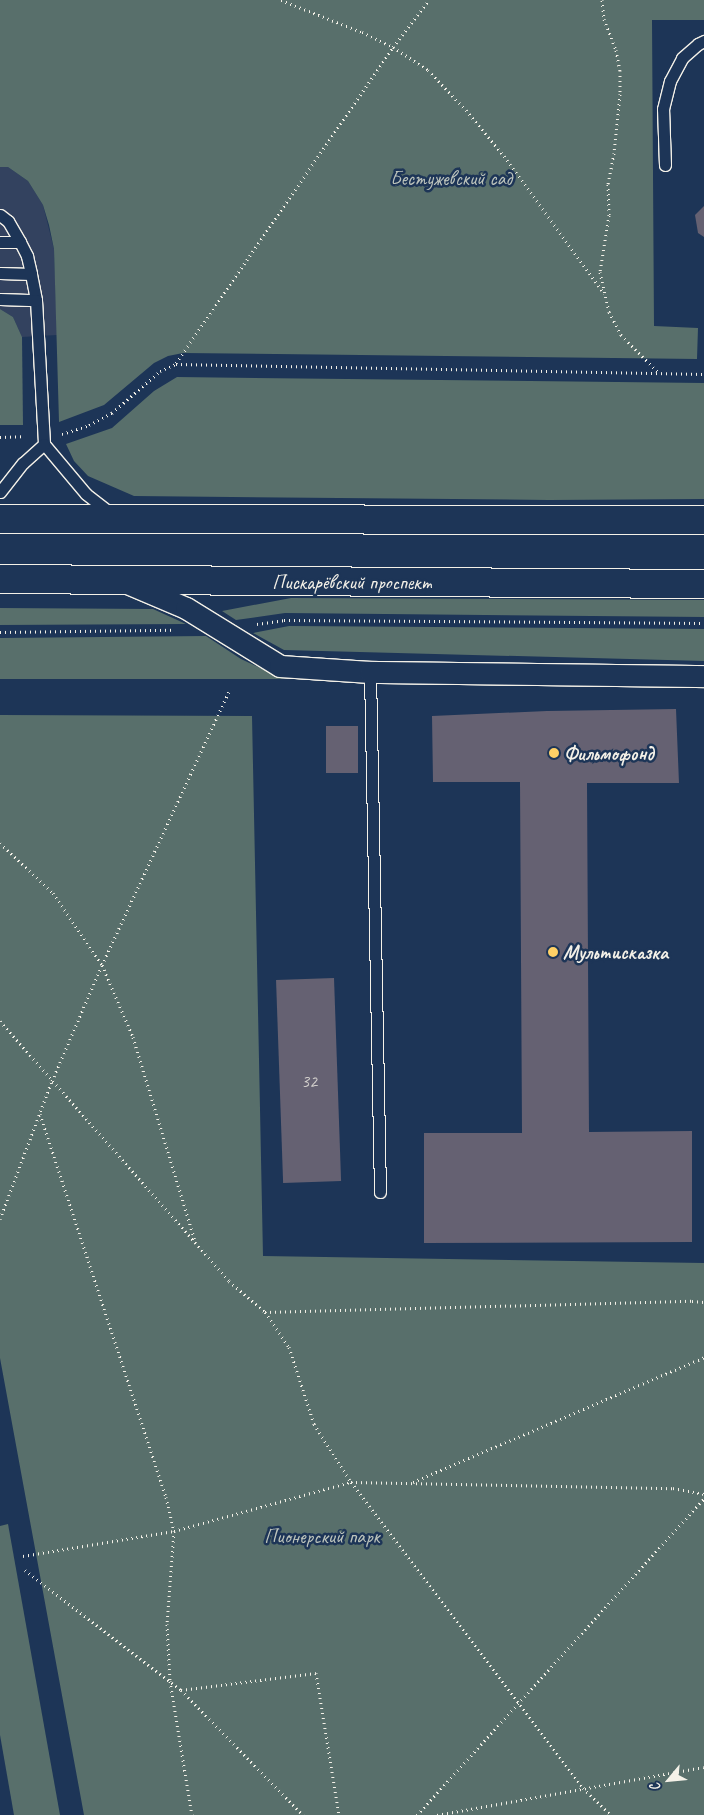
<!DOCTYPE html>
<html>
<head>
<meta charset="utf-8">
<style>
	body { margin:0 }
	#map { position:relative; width:704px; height:1815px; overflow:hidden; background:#1d3557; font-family:Caveat,sans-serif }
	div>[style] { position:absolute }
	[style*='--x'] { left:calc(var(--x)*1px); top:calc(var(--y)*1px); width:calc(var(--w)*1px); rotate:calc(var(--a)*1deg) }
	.built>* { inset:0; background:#33425f }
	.green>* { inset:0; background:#586f6b }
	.building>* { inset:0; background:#656172; transform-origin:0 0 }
	.path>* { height:3px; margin-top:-1.5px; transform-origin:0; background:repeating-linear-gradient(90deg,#f4f1e8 0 1px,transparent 0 5px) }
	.roads { filter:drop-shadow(1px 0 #f4f1e8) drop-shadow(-1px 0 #f4f1e8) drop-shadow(0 1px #f4f1e8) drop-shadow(0 -1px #f4f1e8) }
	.lane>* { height:11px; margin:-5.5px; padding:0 5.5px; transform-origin:5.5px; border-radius:5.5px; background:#1d3557 }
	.street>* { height:21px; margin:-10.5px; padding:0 10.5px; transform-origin:10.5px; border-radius:10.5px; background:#1d3557 }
	.primary>* { height:28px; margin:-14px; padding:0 14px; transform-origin:14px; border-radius:14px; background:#1d3557 }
	.dots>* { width:14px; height:14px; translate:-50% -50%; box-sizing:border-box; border:2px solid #1d3557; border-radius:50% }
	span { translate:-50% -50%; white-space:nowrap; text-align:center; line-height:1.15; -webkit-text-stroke:5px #1d3557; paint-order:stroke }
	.number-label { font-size:18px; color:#d0cdca }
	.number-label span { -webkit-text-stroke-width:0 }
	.park-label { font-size:20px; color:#bdc4bc }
	.street-label { font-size:20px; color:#f4f1e8 }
	.poi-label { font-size:20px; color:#f4f1e8; font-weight:700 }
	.left { translate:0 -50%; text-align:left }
	.north { position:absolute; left:644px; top:1755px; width:50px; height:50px; -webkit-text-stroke:4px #1d3557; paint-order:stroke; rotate:242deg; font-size:14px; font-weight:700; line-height:20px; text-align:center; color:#f4f1e8 }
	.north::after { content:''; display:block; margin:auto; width:18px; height:22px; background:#f4f1e8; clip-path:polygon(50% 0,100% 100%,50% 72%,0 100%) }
</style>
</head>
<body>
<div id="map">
	<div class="built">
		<div style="clip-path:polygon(0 167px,8px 167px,28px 181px,43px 205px,54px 249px,57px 335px,22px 337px,13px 317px,0 309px)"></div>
	</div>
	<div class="green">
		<div style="clip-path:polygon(0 0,704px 0,704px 20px,652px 20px,654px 326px,698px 328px,697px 359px,183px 353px,168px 356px,154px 363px,104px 405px,59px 422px,54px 249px,49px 225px,43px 205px,28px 181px,8px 167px,0 167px)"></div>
		<div style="clip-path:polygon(0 309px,13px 317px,22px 337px,23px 425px,0 425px)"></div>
		<div style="clip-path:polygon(177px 377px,704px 383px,704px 499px,549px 500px,134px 496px,88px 476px,74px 461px,66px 444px,112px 428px,154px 391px)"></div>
		<div style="clip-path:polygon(291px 598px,704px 600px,704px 617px,285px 613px,236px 620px,222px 611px)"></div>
		<div style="clip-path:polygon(0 608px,153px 609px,186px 624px,0 625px)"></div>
		<div style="clip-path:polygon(289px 626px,704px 629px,704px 661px,284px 650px,253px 633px)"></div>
		<div style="clip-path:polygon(206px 636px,241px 659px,284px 679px,0 679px,0 638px)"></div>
		<div style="clip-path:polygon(0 715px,252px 716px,263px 1256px,704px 1263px,704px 1815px,84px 1815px,0 1358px)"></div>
		<div style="clip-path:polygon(8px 1524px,60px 1815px,14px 1815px,0 1735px,0 1526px)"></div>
	</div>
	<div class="building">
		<div style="clip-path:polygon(704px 206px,704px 237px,698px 233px,695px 215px)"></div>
		<div style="clip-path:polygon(676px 709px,679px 783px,587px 783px,589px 1132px,692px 1131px,692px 1242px,424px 1243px,424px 1133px,522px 1133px,520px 782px,433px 782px,432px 716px,547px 711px)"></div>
		<div style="left:326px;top:726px;width:32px;height:47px"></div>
		<div style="left:334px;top:978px;width:203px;height:58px;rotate:88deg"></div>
	</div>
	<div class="path">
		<div style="--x:281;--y:0;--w:87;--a:21.6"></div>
		<div style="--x:362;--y:32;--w:34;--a:26"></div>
		<div style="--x:393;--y:47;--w:42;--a:33.3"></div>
		<div style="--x:428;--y:70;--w:55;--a:46.5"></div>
		<div style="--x:466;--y:110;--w:60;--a:50.4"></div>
		<div style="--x:504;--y:156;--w:170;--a:53.9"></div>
		<div style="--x:602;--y:0;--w:19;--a:84"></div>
		<div style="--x:604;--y:19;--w:33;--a:69"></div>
		<div style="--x:616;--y:50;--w:21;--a:79"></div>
		<div style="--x:620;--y:71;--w:23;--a:90"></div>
		<div style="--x:620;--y:94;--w:59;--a:95.8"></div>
		<div style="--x:614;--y:153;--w:32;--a:101"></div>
		<div style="--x:608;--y:184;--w:31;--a:88"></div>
		<div style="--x:609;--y:215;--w:58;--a:99"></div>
		<div style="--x:600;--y:272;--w:41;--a:77.3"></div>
		<div style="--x:609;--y:312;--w:26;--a:62"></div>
		<div style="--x:621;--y:335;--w:54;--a:45"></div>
		<div style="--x:176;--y:363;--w:383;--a:-55.5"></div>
		<div style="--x:393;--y:47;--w:59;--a:-52.5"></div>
		<div style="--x:62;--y:434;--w:28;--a:-18"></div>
		<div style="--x:89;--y:425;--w:26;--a:-28"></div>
		<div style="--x:112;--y:413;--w:64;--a:-41.2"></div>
		<div style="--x:160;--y:371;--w:17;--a:-24"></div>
		<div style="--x:176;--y:364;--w:528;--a:1.09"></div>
		<div style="--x:0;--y:437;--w:23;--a:-2"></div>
		<div style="--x:257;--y:624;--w:27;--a:-8"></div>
		<div style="--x:284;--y:620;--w:420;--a:0.4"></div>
		<div style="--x:0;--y:632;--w:174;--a:-0.7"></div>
		<div style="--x:0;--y:843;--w:73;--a:43.3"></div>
		<div style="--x:53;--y:893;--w:87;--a:55.8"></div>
		<div style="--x:102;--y:965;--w:78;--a:66.7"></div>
		<div style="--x:133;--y:1037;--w:213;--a:73.1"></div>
		<div style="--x:0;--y:1021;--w:346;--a:48.6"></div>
		<div style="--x:229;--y:1281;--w:48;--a:40.7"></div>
		<div style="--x:265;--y:1312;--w:427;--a:-1.5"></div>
		<div style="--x:692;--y:1301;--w:12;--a:5"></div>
		<div style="--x:40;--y:1114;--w:403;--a:71.8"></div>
		<div style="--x:166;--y:1497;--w:35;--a:77"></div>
		<div style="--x:174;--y:1531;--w:93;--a:94.3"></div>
		<div style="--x:167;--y:1624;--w:57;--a:87"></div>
		<div style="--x:170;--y:1681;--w:136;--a:80.7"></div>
		<div style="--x:0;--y:1219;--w:147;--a:-69.4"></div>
		<div style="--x:52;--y:1081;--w:126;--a:-66.7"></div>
		<div style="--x:102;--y:965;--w:301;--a:-65.1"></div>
		<div style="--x:265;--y:1312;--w:42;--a:55.6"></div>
		<div style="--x:289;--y:1347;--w:81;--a:72"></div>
		<div style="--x:314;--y:1424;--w:69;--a:57.5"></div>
		<div style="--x:351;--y:1482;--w:384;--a:52.8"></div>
		<div style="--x:583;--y:1788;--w:39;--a:44"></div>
		<div style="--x:413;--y:1482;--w:317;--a:-23.2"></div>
		<div style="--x:23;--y:1556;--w:153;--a:-9.4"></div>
		<div style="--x:174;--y:1531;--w:184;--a:-15.5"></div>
		<div style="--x:351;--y:1482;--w:322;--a:1.1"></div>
		<div style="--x:673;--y:1488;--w:32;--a:11"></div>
		<div style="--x:25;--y:1570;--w:197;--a:37.6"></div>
		<div style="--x:181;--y:1690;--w:175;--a:45.7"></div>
		<div style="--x:181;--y:1690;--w:136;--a:-7.2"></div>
		<div style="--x:316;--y:1673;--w:144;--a:80.8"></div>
		<div style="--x:417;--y:1815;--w:427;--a:-47.8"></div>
		<div style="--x:437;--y:1815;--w:271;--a:-10.2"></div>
	</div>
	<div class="roads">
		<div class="lane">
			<div style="--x:665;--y:165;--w:56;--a:-92"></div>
			<div style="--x:663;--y:109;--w:29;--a:-76"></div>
			<div style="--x:670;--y:81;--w:26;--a:-62"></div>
			<div style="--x:682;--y:58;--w:21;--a:-41"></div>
			<div style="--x:698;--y:44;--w:7;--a:-27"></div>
			<div style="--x:0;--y:215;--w:10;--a:37"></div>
			<div style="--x:8;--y:221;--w:24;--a:60"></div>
			<div style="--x:20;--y:242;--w:16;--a:63"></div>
			<div style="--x:27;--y:256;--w:18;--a:77"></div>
			<div style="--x:31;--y:274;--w:26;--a:79"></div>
			<div style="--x:36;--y:300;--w:144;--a:86.8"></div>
			<div style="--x:44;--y:444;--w:65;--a:50"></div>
			<div style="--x:86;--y:494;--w:34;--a:38"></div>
			<div style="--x:0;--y:242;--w:20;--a:0"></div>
			<div style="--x:0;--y:273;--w:31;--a:2"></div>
			<div style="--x:0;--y:299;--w:36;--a:2"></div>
			<div style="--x:0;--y:492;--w:37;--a:-52"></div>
			<div style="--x:23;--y:463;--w:28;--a:-42"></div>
			<div style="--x:370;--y:672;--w:520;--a:88.9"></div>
		</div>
		<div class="street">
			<div style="--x:125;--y:582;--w:66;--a:23.1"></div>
			<div style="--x:186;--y:608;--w:110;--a:31.7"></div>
			<div style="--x:280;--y:666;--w:90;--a:3.8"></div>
			<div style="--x:370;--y:672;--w:334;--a:0.7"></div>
		</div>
		<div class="primary">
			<div style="--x:0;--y:519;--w:704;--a:0.08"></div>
			<div style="--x:0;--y:579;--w:704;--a:0.41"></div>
		</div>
	</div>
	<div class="dots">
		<div style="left:554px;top:753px;background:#ffd166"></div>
		<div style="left:553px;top:952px;background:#ffd166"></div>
	</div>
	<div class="number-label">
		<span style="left:309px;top:1081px">32</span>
	</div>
	<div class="park-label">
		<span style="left:451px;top:178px">Бестужевский сад</span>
		<span style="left:322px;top:1536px">Пионерский парк</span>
	</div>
	<div class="street-label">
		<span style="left:352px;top:582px">Пискарёвский проспект</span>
	</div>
	<div class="poi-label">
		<span class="left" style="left:564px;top:753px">Фильмофонд</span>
		<span class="left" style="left:563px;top:952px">Мультисказка</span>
	</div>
	<div class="north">С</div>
</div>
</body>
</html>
